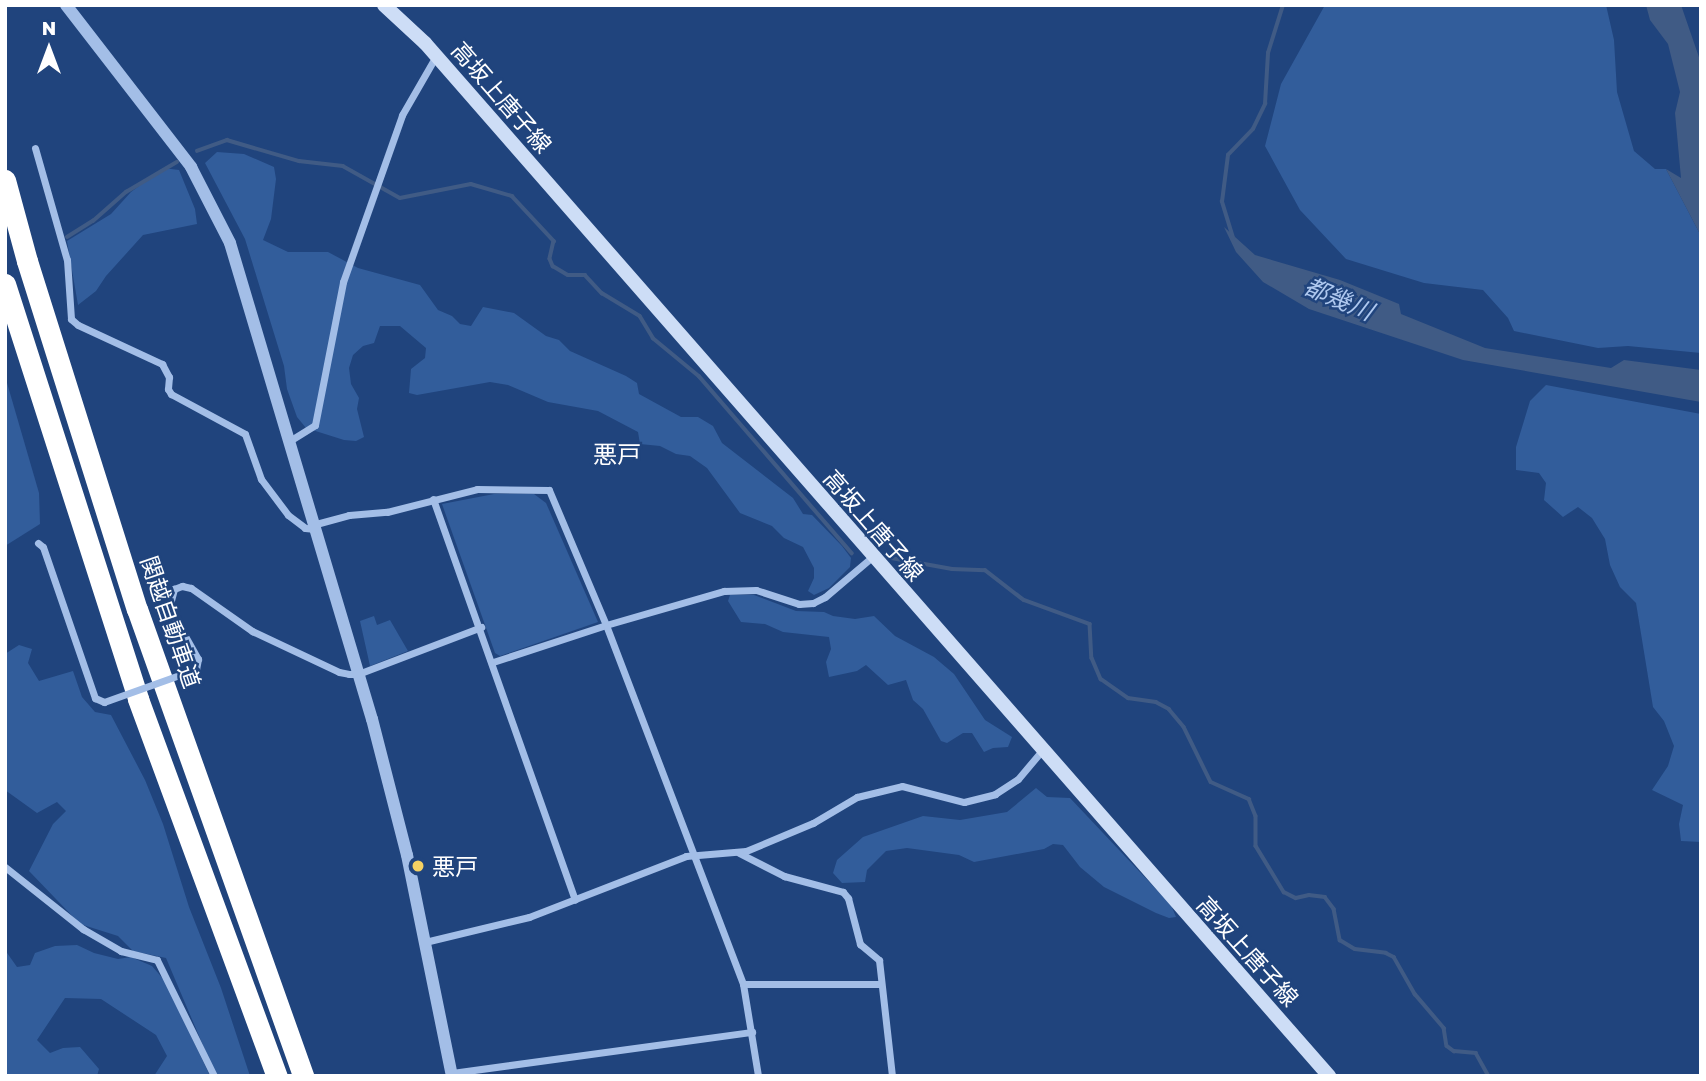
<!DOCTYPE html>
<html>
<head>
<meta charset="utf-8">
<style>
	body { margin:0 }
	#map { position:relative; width:1706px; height:1081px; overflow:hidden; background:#20447d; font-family:"Golos Text","Noto Sans JP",sans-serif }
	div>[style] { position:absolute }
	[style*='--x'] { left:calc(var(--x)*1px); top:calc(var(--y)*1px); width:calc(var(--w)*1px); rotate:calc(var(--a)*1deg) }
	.green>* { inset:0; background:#325d9b }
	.water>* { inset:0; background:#405b85 }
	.stream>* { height:3.5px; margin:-1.75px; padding:0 1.75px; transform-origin:1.75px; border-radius:1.75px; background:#405b85 }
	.minor>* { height:7px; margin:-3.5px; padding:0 3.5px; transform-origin:3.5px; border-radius:3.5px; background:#a3bee7 }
	.tertiary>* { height:12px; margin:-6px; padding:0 6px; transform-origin:6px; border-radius:6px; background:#a3bee7 }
	.secondary>* { height:14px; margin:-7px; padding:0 7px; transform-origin:7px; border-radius:7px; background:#cdddf6 }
	.motorway>* { height:21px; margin:-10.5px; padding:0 10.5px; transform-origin:10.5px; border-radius:10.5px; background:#fff }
	.minor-bridge>* { height:7px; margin:-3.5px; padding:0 3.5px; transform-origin:3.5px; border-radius:3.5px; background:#a3bee7 }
	.dots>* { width:19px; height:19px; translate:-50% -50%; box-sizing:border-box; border:4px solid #20447d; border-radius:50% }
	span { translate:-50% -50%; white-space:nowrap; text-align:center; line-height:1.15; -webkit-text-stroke:5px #20447d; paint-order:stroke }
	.street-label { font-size:23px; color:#fff }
	.poi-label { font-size:23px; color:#fff }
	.left { translate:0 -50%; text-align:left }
	.water-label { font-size:24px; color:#aec8ef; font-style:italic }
	.neighbourhood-label { font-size:24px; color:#fff }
	.frame { position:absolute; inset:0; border:7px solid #fff; pointer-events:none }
	.north { position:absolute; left:14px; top:14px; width:70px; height:70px; -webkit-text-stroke:5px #20447d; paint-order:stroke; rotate:0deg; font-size:19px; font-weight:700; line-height:28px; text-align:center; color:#fff }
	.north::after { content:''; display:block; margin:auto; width:24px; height:32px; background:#fff; clip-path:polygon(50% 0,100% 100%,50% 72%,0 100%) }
</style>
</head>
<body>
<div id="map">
	<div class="green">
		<div style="clip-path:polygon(1325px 5px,1606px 5px,1614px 40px,1617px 92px,1634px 151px,1655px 169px,1666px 169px,1701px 236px,1701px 353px,1628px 346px,1598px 348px,1514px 331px,1508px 318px,1483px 290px,1424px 283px,1346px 259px,1300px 210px,1265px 146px,1281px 84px)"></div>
		<div style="clip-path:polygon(217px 152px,244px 154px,274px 167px,276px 179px,271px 219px,263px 240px,288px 252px,328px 252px,358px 268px,420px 285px,438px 310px,452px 316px,460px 324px,471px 326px,483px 307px,514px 313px,546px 336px,559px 340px,570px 351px,626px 376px,637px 383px,639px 394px,681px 417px,698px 417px,713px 426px,722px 443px,793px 498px,803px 514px,812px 515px,842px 546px,851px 558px,850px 567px,829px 588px,814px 595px,808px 591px,814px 578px,814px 568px,803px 547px,784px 538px,772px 526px,740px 513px,707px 468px,690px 456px,676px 454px,660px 446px,640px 444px,638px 432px,598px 411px,548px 402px,508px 385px,490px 382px,417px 395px,409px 393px,411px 369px,425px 358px,426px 348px,400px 326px,380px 326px,374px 343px,363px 346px,353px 355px,349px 368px,351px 384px,359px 398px,357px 409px,364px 437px,356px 441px,344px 440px,306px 428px,297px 417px,287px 389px,284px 366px,245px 239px,205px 163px)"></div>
		<div style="clip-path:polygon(163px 168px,179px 170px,195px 209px,197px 224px,143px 235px,106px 276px,96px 291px,78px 305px,67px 241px,111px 214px,131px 192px)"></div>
		<div style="clip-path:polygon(5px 376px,39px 493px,40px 524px,5px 546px)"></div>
		<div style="clip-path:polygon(1546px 385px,1701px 414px,1701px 842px,1681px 841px,1679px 824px,1683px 805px,1652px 790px,1668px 766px,1674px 746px,1664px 721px,1653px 707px,1636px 603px,1620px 587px,1610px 565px,1605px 539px,1592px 518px,1578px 507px,1563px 517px,1544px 500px,1546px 483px,1539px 473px,1516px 470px,1516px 447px,1530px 401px)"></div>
		<div style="clip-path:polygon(494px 494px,534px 494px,546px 503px,598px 622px,500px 656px,495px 653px,442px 504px)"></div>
		<div style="clip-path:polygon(730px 595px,754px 595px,796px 611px,824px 612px,833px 616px,855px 619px,874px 616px,895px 636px,934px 657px,954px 674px,985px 720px,1012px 737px,1008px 747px,993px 748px,984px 752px,972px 733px,963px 733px,947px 743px,941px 741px,923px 709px,913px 700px,906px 680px,888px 685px,866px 665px,857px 671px,829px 677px,826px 662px,831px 649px,829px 637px,783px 632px,765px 624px,741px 622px,728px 601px)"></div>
		<div style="clip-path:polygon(374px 616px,377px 625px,390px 620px,408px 651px,370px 666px,360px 621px)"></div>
		<div style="clip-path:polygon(19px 645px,32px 649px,28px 663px,39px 681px,73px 671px,82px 697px,95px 712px,111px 715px,145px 780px,163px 824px,189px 907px,221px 988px,250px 1076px,216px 1076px,166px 958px,133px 951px,118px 936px,80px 924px,29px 871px,53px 824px,66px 811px,57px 802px,37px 813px,5px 790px,5px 654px)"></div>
		<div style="clip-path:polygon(1036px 788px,1047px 797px,1070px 798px,1171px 905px,1176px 917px,1169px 918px,1156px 913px,1104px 887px,1080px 867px,1063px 845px,1053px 844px,1044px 849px,974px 862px,959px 855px,907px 848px,886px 851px,867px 870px,865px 882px,842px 883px,833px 873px,837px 860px,863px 837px,923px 816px,960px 820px,1007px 812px)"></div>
		<div style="clip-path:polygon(77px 945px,94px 953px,118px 959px,131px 957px,152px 966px,165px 981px,210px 1076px,154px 1076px,167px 1056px,156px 1035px,101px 999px,65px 998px,37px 1040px,50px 1053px,63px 1048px,80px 1047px,99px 1069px,97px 1076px,5px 1076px,5px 950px,17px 967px,30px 965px,35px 953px,55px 946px)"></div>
	</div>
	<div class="water">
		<div style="clip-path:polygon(1646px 5px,1681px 5px,1701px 63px,1701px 236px,1666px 169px,1681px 178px,1675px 113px,1680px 92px,1668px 44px,1650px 20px)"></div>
		<div style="clip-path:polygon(1224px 227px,1255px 255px,1340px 280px,1399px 304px,1401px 314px,1485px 348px,1611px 368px,1624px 360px,1701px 370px,1701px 402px,1463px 360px,1309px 309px,1263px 282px,1236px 252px)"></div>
	</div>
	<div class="stream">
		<div style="--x:197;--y:151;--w:32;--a:-20"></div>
		<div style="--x:227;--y:140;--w:75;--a:16.3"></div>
		<div style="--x:299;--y:161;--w:44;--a:6.5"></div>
		<div style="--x:343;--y:166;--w:65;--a:29.3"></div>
		<div style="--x:400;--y:198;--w:72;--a:-11.2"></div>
		<div style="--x:471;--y:184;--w:43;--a:16.3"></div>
		<div style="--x:512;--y:196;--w:62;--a:47"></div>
		<div style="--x:554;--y:241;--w:18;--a:103"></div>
		<div style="--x:550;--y:259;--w:8;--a:67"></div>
		<div style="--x:553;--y:266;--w:17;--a:31"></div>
		<div style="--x:568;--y:275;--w:17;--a:0"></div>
		<div style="--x:585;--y:275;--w:25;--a:47"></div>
		<div style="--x:602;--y:293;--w:44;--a:31.2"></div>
		<div style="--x:640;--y:316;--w:26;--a:59"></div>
		<div style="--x:653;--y:338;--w:60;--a:39.6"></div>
		<div style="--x:699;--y:376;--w:234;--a:49.2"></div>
		<div style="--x:67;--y:237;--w:31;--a:-32"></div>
		<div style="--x:93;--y:221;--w:44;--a:-41.3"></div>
		<div style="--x:126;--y:192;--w:59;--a:-30.5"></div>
		<div style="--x:1233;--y:238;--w:38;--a:-107"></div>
		<div style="--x:1222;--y:202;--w:47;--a:-82.7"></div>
		<div style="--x:1228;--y:155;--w:36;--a:-46"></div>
		<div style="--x:1253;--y:129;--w:28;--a:-64"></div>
		<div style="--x:1265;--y:104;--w:51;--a:-86.6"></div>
		<div style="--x:1268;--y:53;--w:50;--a:-72.6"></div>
		<div style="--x:886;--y:557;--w:67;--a:10.3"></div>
		<div style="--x:952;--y:569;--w:33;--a:2"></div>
		<div style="--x:985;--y:570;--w:49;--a:37.6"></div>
		<div style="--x:1024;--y:600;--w:70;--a:20"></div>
		<div style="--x:1090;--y:624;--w:34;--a:87"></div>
		<div style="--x:1092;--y:658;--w:23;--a:67"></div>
		<div style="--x:1101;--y:679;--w:33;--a:35"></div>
		<div style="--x:1128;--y:698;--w:28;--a:8"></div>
		<div style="--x:1156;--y:702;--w:15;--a:28"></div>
		<div style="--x:1169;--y:709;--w:23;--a:50"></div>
		<div style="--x:1184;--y:727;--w:61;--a:63.9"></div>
		<div style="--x:1211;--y:782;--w:42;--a:24.1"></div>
		<div style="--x:1249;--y:799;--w:18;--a:68"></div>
		<div style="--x:1256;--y:816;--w:30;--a:90"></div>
		<div style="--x:1256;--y:846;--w:54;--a:58.7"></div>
		<div style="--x:1284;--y:892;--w:13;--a:27"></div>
		<div style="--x:1296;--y:898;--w:13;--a:-13"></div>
		<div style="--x:1309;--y:895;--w:16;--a:7"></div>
		<div style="--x:1325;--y:897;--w:15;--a:53"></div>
		<div style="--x:1334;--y:909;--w:32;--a:79"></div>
		<div style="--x:1340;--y:940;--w:17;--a:31"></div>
		<div style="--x:1355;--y:949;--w:31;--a:7"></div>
		<div style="--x:1386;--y:953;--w:9;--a:27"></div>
		<div style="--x:1394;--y:957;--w:43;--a:60.4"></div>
		<div style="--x:1415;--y:994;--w:45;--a:49.5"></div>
		<div style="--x:1444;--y:1028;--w:18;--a:81"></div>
		<div style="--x:1447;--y:1046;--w:9;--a:36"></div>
		<div style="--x:1454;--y:1051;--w:22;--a:5"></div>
		<div style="--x:1476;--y:1053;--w:26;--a:61"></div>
	</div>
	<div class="minor">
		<div style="--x:35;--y:148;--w:116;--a:74.1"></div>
		<div style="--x:67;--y:260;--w:59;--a:86.1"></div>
		<div style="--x:71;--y:319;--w:9;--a:41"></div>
		<div style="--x:78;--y:325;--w:93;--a:24.9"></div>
		<div style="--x:162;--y:364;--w:15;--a:62"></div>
		<div style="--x:169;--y:377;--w:12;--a:95"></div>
		<div style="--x:168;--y:389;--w:6;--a:59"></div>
		<div style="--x:171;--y:394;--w:84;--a:28.4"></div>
		<div style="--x:245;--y:434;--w:48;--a:70.4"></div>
		<div style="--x:261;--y:479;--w:45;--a:53.1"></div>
		<div style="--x:288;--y:515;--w:21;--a:37"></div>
		<div style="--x:305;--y:528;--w:10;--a:6"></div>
		<div style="--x:291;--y:440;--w:28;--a:-32"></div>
		<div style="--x:315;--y:425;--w:146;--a:-78.9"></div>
		<div style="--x:343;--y:282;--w:177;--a:-70.5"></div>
		<div style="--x:402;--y:115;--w:68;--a:-60"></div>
		<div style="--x:433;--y:499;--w:425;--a:70.5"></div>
		<div style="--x:316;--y:524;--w:34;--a:-15"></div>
		<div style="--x:349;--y:515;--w:38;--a:-5"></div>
		<div style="--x:387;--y:512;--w:93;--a:-14.3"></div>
		<div style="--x:477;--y:489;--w:72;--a:0.8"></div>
		<div style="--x:549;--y:490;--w:147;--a:67.1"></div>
		<div style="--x:606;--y:625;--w:384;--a:69.1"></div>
		<div style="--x:743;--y:984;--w:93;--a:80.7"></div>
		<div style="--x:38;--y:543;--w:6;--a:39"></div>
		<div style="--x:43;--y:547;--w:160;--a:71"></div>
		<div style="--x:95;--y:698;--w:10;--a:24"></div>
		<div style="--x:170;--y:604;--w:16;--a:-75"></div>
		<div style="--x:174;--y:589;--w:9;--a:-21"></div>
		<div style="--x:182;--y:586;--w:9;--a:13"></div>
		<div style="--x:191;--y:588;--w:75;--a:35.2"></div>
		<div style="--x:252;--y:631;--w:96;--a:25.2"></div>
		<div style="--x:339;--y:672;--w:10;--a:11"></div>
		<div style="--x:349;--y:674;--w:9;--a:0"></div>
		<div style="--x:358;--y:674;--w:132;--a:-20.9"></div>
		<div style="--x:176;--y:620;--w:45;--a:60.6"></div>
		<div style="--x:198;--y:659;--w:10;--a:101"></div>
		<div style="--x:493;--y:662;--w:119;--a:-18.1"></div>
		<div style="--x:606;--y:625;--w:123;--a:-16.1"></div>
		<div style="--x:724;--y:591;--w:32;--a:-2"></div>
		<div style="--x:756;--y:590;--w:45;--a:18"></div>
		<div style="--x:799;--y:604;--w:14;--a:-4"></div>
		<div style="--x:813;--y:603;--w:13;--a:-27"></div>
		<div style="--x:825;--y:597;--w:62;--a:-40.4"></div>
		<div style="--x:739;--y:853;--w:51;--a:27.1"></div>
		<div style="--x:784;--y:876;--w:61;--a:15.2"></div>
		<div style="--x:843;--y:892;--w:8;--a:50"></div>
		<div style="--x:848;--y:898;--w:48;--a:75.4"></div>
		<div style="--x:860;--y:944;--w:25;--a:40"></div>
		<div style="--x:879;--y:960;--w:117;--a:83.6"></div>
		<div style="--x:5;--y:867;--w:100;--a:38.5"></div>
		<div style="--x:83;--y:929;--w:44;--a:30.1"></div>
		<div style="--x:121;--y:951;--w:37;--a:14"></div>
		<div style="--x:157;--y:960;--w:129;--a:63.8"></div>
		<div style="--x:425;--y:942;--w:107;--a:-13.5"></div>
		<div style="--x:529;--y:917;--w:168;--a:-21.2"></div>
		<div style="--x:686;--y:856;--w:60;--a:-4.8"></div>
		<div style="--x:746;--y:851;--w:73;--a:-22.7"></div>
		<div style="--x:813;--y:823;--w:51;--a:-30.6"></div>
		<div style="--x:857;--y:797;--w:46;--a:-13.7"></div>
		<div style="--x:902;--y:786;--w:64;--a:14.5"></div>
		<div style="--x:964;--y:802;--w:32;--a:-14"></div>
		<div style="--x:995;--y:794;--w:27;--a:-33"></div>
		<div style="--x:1018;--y:779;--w:38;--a:-50"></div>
		<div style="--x:743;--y:984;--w:138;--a:0"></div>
		<div style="--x:452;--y:1073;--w:303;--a:-7.8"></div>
	</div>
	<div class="tertiary">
		<div style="--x:66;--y:5;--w:205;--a:52.3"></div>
		<div style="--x:191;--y:167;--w:85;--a:62.8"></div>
		<div style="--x:230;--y:243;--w:497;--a:73.4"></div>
		<div style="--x:372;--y:719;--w:140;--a:75.6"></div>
		<div style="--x:407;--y:855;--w:226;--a:78.5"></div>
	</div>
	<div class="secondary">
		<div style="--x:384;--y:5;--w:56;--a:42.8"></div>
		<div style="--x:425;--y:43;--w:1373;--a:48.81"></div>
	</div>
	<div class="motorway">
		<div style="--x:5;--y:180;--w:84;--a:74.8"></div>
		<div style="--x:27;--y:261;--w:365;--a:72.5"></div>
		<div style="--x:137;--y:609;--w:496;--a:70.4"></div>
		<div style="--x:5;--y:284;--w:436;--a:72.2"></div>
		<div style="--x:138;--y:699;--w:402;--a:69.8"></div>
	</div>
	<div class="minor-bridge">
		<div style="--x:104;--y:702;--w:98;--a:-19.7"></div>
	</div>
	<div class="dots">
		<div style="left:418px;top:866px;background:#f4d163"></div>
	</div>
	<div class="street-label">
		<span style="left:502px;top:97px;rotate:49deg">高坂上唐子線</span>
		<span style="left:874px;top:525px;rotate:49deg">高坂上唐子線</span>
		<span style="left:171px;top:622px;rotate:71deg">関越自動車道</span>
		<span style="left:1248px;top:951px;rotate:48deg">高坂上唐子線</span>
	</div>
	<div class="poi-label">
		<span class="left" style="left:432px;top:866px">悪戸</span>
	</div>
	<div class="water-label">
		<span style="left:1339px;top:298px;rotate:23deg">都幾川</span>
	</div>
	<div class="neighbourhood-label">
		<span style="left:617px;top:454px">悪戸</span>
	</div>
	<div class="frame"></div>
	<div class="north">N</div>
</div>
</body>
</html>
